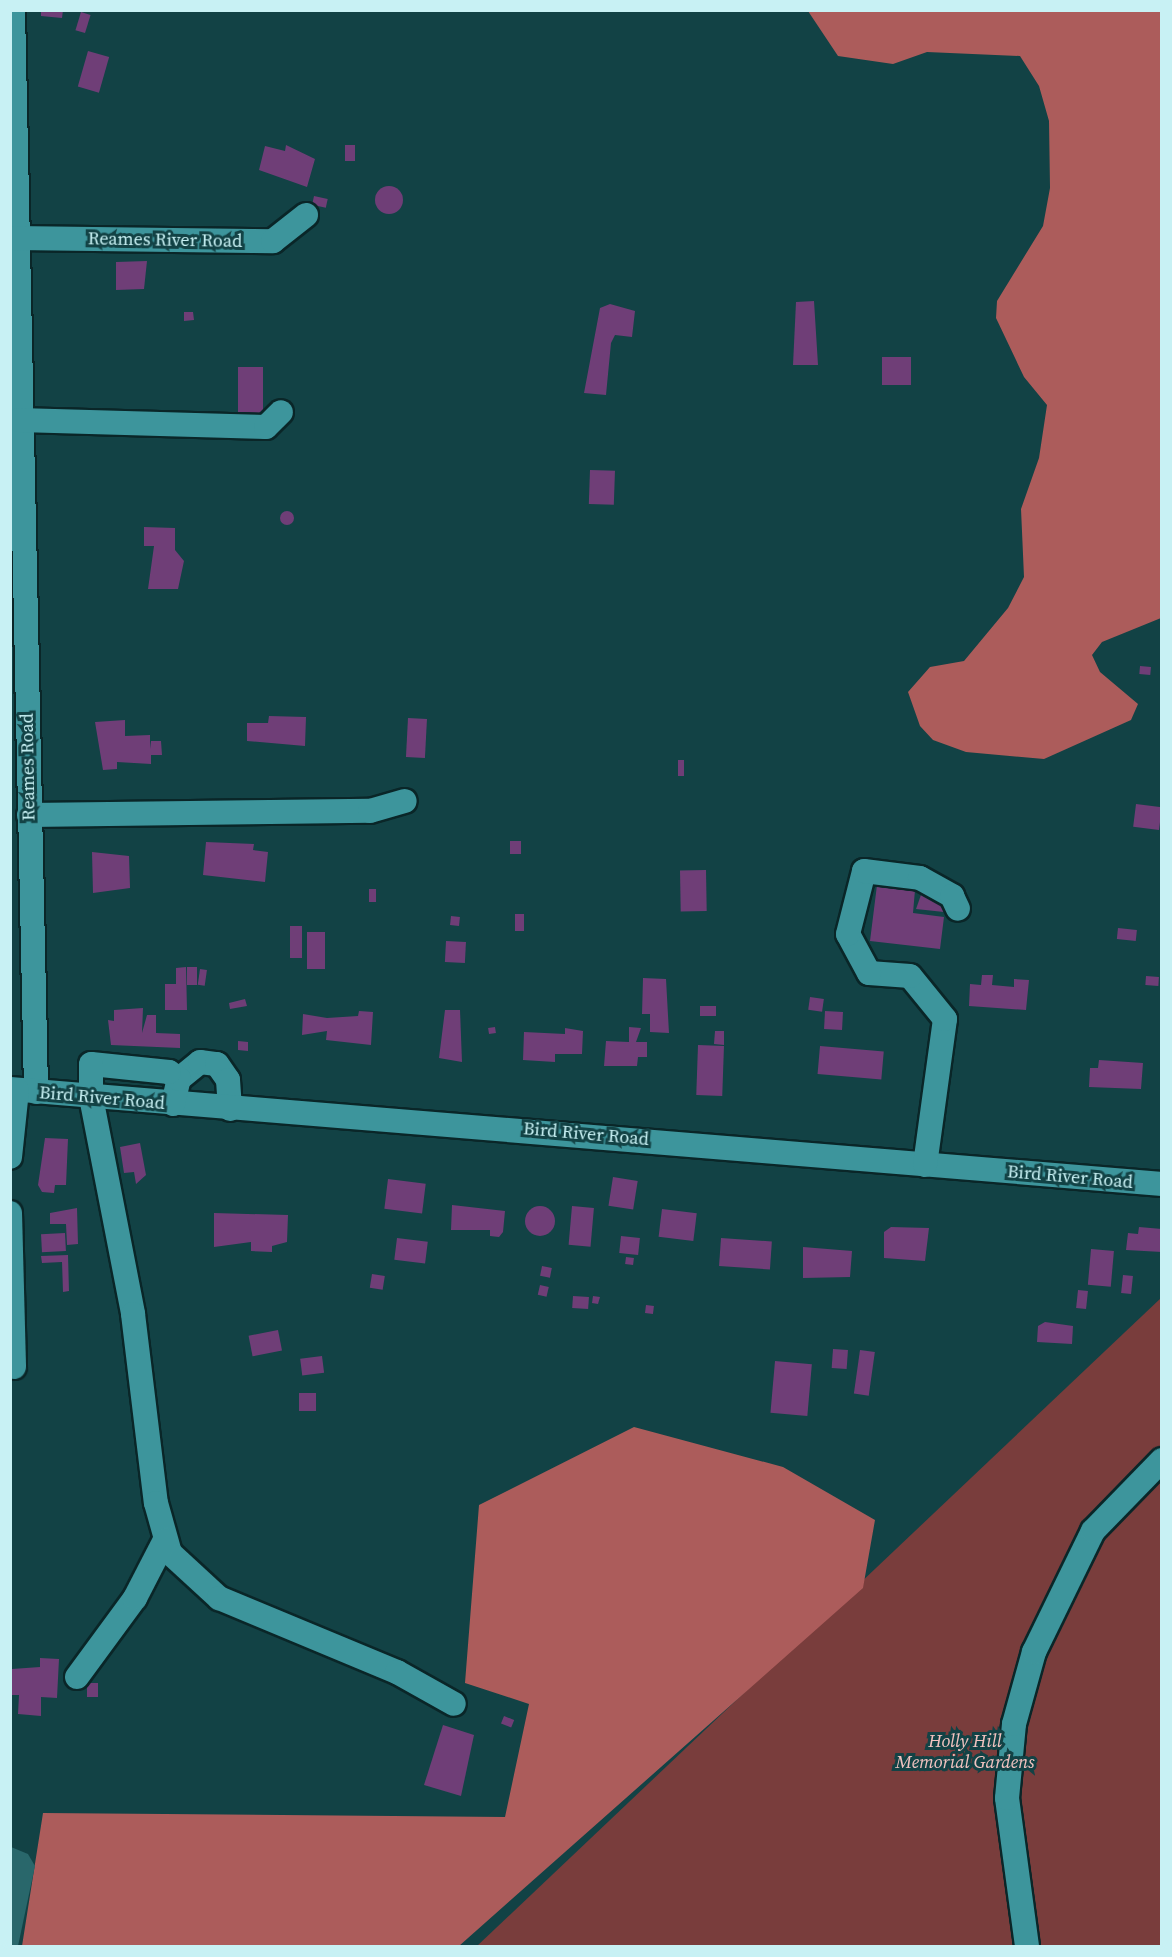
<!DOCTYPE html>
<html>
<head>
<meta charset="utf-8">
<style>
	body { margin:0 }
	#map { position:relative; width:1172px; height:1957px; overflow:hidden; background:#124245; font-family:"Source Serif 4",serif }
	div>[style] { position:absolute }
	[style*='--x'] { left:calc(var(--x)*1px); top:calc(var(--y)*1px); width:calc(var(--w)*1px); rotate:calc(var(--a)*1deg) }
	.green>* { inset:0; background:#793d3c }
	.forest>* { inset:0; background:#ac5c5b }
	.water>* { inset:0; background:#29676b }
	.building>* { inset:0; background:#6f3e77; transform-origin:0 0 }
	.round { border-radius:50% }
	.roads { filter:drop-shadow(2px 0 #0a2628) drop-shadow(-2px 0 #0a2628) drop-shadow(0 2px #0a2628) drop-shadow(0 -2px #0a2628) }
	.minor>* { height:24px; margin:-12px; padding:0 12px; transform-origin:12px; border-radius:12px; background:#3d959c }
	span { translate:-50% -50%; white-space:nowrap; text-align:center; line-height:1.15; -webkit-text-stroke:6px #124245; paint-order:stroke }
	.street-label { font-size:18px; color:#c8f1f4 }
	.park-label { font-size:18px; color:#f2c3c0; font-style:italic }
	.frame { position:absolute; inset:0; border:12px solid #c8f1f4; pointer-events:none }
</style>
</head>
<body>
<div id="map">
	<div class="green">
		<div style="clip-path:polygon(1161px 1298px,1161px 1946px,477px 1946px)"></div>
	</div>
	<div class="forest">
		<div style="clip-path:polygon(808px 11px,1161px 11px,1161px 618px,1102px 642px,1092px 655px,1100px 672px,1138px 704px,1131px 720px,1044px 759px,966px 752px,933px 740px,920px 726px,908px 692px,930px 667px,964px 661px,1008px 608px,1024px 577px,1021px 509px,1039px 458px,1047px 405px,1024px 377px,996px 318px,997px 301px,1043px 226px,1050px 188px,1049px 121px,1039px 86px,1020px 56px,927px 52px,893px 64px,838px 56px)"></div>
		<div style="clip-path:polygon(634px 1427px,783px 1467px,875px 1520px,863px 1588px,459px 1946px,22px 1946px,43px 1813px,505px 1817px,529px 1704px,465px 1683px,479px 1505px)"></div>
	</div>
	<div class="water">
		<div style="clip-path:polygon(11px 1847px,28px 1854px,35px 1866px,18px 1946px,11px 1946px)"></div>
	</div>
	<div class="building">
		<div style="clip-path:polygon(41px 10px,63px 10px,62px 18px,41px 16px)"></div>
		<div style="left:81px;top:12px;width:10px;height:19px;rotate:17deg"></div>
		<div style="left:88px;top:51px;width:22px;height:37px;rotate:16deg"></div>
		<div style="clip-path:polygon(286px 145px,315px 159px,307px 187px,259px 170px,265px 146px,285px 151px)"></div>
		<div style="left:345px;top:145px;width:10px;height:16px"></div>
		<div class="round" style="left:375px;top:186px;width:28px;height:28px"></div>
		<div style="left:314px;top:196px;width:14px;height:9px;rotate:12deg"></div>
		<div style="clip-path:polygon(147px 261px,144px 289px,116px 290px,116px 262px)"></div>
		<div style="clip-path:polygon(814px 301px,818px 365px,793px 365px,796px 302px)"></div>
		<div style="clip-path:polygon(610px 304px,635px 311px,632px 337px,615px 335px,611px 343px,606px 395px,584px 393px,600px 308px)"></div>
		<div style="clip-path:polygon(184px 312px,193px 312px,194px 320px,184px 321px)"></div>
		<div style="left:911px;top:357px;width:28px;height:29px;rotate:90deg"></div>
		<div style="left:238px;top:367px;width:25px;height:52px"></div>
		<div style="left:590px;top:470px;width:25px;height:34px;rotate:2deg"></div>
		<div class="round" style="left:280px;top:511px;width:14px;height:14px"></div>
		<div style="clip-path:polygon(144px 527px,175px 528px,175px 550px,184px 561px,178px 589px,148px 589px,154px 546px,144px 546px)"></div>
		<div style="left:1140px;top:666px;width:11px;height:8px;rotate:5deg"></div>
		<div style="clip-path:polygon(269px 716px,306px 717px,305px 746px,247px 741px,247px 723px,268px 723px)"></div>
		<div style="left:408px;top:718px;width:19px;height:39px;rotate:3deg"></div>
		<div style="clip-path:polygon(125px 720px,125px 736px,150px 735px,150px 749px,151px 741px,161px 741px,162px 755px,151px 755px,151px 764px,117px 762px,117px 769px,103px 770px,95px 722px)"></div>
		<div style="left:678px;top:760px;width:6px;height:16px"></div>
		<div style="left:1136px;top:804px;width:26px;height:23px;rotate:7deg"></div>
		<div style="left:510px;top:841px;width:11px;height:13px"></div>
		<div style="clip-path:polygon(206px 842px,254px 844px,253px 850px,268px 852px,265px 882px,203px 875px)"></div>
		<div style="clip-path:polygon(92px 852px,129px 856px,130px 888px,93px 893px)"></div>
		<div style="left:706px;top:870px;width:41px;height:26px;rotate:89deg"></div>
		<div style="clip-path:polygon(877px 885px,915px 890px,913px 913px,944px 917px,940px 949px,870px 941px)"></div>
		<div style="left:369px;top:889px;width:7px;height:13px"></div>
		<div style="clip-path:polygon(922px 892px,945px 895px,944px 912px,916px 909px)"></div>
		<div style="left:515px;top:914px;width:9px;height:17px"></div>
		<div style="left:451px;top:916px;width:9px;height:9px;rotate:6deg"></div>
		<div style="left:290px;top:926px;width:12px;height:32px"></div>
		<div style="left:1118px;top:928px;width:19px;height:11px;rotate:6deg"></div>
		<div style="left:307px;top:932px;width:18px;height:37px"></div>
		<div style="left:446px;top:941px;width:20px;height:21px;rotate:3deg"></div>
		<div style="clip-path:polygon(186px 967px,187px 1010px,165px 1010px,165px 984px,176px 984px,176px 968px)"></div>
		<div style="left:187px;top:967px;width:10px;height:18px"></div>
		<div style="left:200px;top:969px;width:7px;height:16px;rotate:8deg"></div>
		<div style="clip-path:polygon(982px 975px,993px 975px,992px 985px,1014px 987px,1014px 979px,1029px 980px,1026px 1010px,969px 1006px,970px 984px,981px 985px)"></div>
		<div style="left:1146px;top:976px;width:13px;height:9px;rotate:4deg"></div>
		<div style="clip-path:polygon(643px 978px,666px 979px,669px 1033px,650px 1032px,650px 1014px,642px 1014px)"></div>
		<div style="left:810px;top:997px;width:14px;height:13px;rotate:8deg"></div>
		<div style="clip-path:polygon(245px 999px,247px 1006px,230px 1009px,229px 1003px)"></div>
		<div style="left:700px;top:1006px;width:16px;height:10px"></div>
		<div style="clip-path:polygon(143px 1008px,142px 1033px,147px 1015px,156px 1015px,156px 1033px,180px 1034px,180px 1048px,111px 1045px,108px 1020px,114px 1021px,114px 1010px)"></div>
		<div style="clip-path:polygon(445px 1010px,460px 1010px,462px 1062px,439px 1058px)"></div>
		<div style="clip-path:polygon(359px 1011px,373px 1012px,371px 1045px,326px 1040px,327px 1031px,302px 1035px,303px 1014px,327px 1018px,358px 1016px)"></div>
		<div style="left:825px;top:1011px;width:18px;height:18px;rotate:3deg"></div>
		<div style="left:495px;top:1027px;width:6px;height:7px;rotate:81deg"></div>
		<div style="clip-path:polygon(629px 1027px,641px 1028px,636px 1042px,647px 1042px,647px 1057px,638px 1057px,637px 1066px,604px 1066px,606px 1041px,629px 1042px)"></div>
		<div style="clip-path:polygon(565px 1028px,583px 1031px,582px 1054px,555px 1054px,555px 1062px,523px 1060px,524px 1032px,565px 1034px)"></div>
		<div style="clip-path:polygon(715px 1031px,724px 1031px,724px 1045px,714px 1044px)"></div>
		<div style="clip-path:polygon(238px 1041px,248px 1042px,248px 1051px,238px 1050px)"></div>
		<div style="left:698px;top:1045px;width:26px;height:50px;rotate:2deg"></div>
		<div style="left:820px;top:1046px;width:64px;height:28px;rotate:5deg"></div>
		<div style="clip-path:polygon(1099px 1060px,1143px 1063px,1141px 1089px,1089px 1087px,1090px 1068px,1098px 1068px)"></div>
		<div style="clip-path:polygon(45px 1138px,68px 1139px,66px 1185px,55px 1185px,54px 1193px,42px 1192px,38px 1185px)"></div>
		<div style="clip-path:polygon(140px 1143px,146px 1175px,136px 1184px,134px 1172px,124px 1173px,120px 1147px)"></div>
		<div style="left:613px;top:1177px;width:25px;height:29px;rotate:9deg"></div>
		<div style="left:388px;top:1179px;width:38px;height:30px;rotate:7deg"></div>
		<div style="clip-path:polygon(452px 1205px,505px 1211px,503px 1232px,499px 1237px,490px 1236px,490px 1230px,451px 1230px)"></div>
		<div class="round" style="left:525px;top:1206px;width:30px;height:30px"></div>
		<div style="left:572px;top:1206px;width:22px;height:39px;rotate:5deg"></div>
		<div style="clip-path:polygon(77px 1208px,78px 1244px,67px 1245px,66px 1224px,50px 1224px,50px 1213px)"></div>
		<div style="left:662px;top:1209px;width:35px;height:28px;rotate:7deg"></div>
		<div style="clip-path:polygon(214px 1213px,288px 1215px,287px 1242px,272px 1246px,272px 1252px,251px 1251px,251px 1242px,214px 1247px)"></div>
		<div style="clip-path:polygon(891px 1227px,929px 1228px,925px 1261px,884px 1258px,884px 1232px)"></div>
		<div style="clip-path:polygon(1139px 1227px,1162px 1229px,1162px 1252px,1126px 1250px,1128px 1233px,1138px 1234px)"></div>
		<div style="left:65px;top:1233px;width:18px;height:24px;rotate:87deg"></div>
		<div style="left:621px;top:1236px;width:19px;height:17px;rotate:6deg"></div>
		<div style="left:397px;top:1238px;width:31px;height:22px;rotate:7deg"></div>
		<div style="left:721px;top:1238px;width:51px;height:28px;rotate:4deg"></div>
		<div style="clip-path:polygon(803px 1247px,852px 1251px,850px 1277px,803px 1278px)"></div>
		<div style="left:1091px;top:1249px;width:23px;height:36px;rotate:5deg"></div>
		<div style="clip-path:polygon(68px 1255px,69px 1291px,63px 1292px,62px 1262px,42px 1263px,41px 1256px)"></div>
		<div style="left:626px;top:1257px;width:8px;height:7px;rotate:7deg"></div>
		<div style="left:542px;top:1266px;width:10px;height:10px;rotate:11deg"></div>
		<div style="left:372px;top:1274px;width:13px;height:14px;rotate:9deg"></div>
		<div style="left:1123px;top:1275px;width:10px;height:18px;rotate:6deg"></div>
		<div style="left:540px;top:1285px;width:9px;height:10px;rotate:13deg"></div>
		<div style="left:1078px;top:1290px;width:10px;height:18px;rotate:6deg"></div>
		<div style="left:573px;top:1296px;width:16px;height:12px;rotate:4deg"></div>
		<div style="clip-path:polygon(593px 1296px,600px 1297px,598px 1304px,592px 1303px)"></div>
		<div style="left:646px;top:1305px;width:8px;height:8px;rotate:7deg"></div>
		<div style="clip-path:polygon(1045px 1322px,1073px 1326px,1072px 1344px,1037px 1342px,1038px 1326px)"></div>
		<div style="left:278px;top:1330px;width:21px;height:30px;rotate:79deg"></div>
		<div style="left:833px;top:1349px;width:15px;height:19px;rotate:4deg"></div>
		<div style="left:860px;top:1350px;width:15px;height:44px;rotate:8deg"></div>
		<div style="left:322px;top:1356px;width:17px;height:22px;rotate:83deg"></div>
		<div style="left:775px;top:1361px;width:37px;height:52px;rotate:5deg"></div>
		<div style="left:299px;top:1393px;width:17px;height:18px"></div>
		<div style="clip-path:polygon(40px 1658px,59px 1659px,57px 1698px,41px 1697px,41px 1716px,18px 1714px,19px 1695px,11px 1695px,12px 1669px,40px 1667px)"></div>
		<div style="left:87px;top:1683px;width:11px;height:14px"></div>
		<div style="left:504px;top:1716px;width:11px;height:8px;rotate:22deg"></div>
		<div style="clip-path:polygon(443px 1725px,474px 1735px,461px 1796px,424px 1785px)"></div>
	</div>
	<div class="roads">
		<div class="minor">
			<div style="--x:13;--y:10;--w:1082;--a:88.78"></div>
			<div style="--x:14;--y:238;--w:259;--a:0.7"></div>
			<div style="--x:273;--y:241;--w:42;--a:-38.2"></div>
			<div style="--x:19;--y:420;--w:247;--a:1.6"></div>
			<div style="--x:266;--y:427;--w:21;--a:-45"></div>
			<div style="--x:29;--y:815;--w:341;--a:-0.7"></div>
			<div style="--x:370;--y:811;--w:36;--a:-16"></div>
			<div style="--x:179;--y:1079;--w:27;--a:-39"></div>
			<div style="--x:200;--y:1062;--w:17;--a:7"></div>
			<div style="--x:217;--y:1064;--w:19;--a:55"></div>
			<div style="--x:228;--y:1080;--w:29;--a:86"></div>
			<div style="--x:10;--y:1089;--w:1156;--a:4.71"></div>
			<div style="--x:173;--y:1104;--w:26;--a:-77"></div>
			<div style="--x:179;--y:1079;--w:12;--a:-145"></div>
			<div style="--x:169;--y:1072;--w:78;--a:-174.1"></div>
			<div style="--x:91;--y:1064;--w:33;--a:90"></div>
			<div style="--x:91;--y:1097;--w:221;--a:79"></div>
			<div style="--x:133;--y:1314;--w:190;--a:83.1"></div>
			<div style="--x:156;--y:1503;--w:52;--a:74.4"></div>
			<div style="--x:170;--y:1553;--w:67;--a:42.6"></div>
			<div style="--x:219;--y:1598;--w:193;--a:22.6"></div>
			<div style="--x:397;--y:1672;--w:65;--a:29.3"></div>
			<div style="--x:10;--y:1157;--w:67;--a:-84"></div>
			<div style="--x:925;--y:1165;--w:147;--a:-82.2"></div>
			<div style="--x:945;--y:1019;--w:55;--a:-129.1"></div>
			<div style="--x:910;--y:976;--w:41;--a:-175.8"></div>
			<div style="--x:869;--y:973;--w:44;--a:-118.3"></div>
			<div style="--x:848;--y:934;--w:65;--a:-75.7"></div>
			<div style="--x:864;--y:871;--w:56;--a:7.1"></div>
			<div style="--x:920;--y:878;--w:37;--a:29"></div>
			<div style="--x:952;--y:896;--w:14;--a:65"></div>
			<div style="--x:10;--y:1213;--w:154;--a:88.5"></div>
			<div style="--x:77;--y:1677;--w:98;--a:-53.7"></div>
			<div style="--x:135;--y:1598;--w:65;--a:-62.7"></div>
			<div style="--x:1027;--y:1946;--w:149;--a:-97.7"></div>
			<div style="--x:1007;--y:1798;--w:74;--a:-84.6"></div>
			<div style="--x:1014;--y:1724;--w:75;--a:-74.5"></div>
			<div style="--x:1034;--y:1652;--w:135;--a:-64"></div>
			<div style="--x:1093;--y:1531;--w:99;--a:-45.8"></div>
		</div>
	</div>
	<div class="street-label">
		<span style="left:165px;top:240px;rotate:1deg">Reames River Road</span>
		<span style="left:28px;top:767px;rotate:-91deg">Reames Road</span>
		<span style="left:102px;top:1098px;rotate:5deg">Bird River Road</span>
		<span style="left:586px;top:1134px;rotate:5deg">Bird River Road</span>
		<span style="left:1070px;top:1177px;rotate:5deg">Bird River Road</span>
	</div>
	<div class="park-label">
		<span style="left:965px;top:1752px">Holly Hill<br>Memorial Gardens</span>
	</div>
	<div class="frame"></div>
</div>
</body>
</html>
